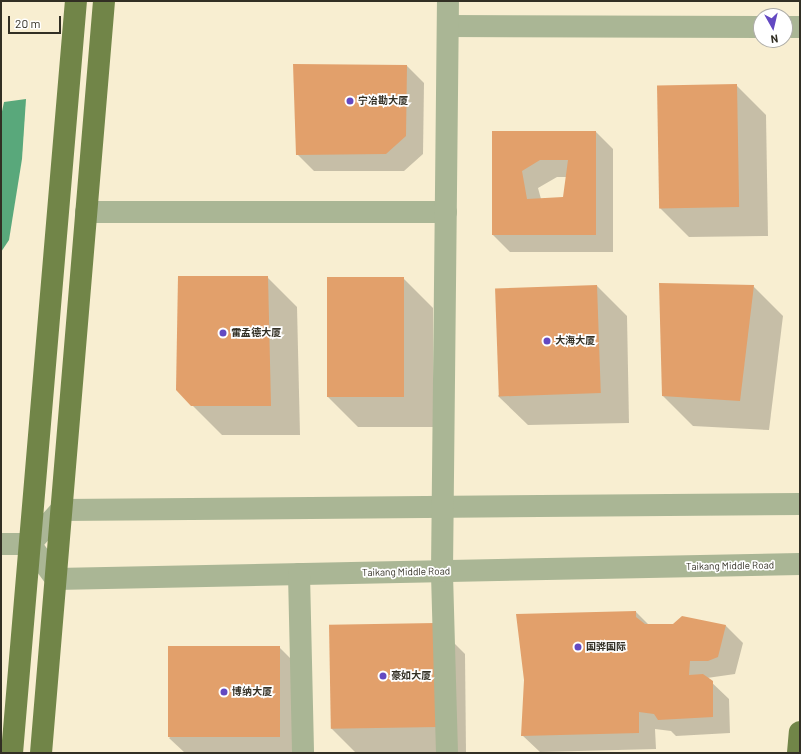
<!DOCTYPE html>
<html>
<head>
<meta charset="utf-8">
<style>
	body { margin:0 }
	#map { position:relative; width:801px; height:754px; overflow:hidden; background:#f8eed1; font-family:Barlow,"Noto Sans SC",sans-serif }
	div>[style] { position:absolute }
	[style*='--x'] { left:calc(var(--x)*1px); top:calc(var(--y)*1px); width:calc(var(--w)*1px); rotate:calc(var(--a)*1deg) }
	.water>* { inset:0; background:#59a87b }
	.shadow>* { inset:0; background:#0003 }
	.building>* { inset:0; background:#e2a06b; transform-origin:0 0 }
	.minor>* { height:22px; margin:-11px; padding:0 11px; transform-origin:11px; border-radius:11px; background:#aab695 }
	.major>* { height:22px; margin:-11px; padding:0 11px; transform-origin:11px; border-radius:11px; background:#718548 }
	.dots>* { width:11px; height:11px; translate:-50% -50%; box-sizing:border-box; border:2px solid #fff; border-radius:50% }
	span { translate:-50% -50%; white-space:nowrap; text-align:center; line-height:1.15; -webkit-text-stroke:3.5px #fff; paint-order:stroke }
	.poi-label { font-size:10px; color:#322f24; font-weight:700 }
	.left { translate:0 -50%; text-align:left }
	.street-label { font-size:10px; color:#322f24 }
	.frame { position:absolute; inset:0; border:2px solid #322f24; pointer-events:none }
	.north { position:absolute; left:753px; top:8px; width:40px; height:40px; box-sizing:border-box; background:#fff; border:1px solid #adaca7; border-radius:50%; rotate:172deg; font-size:11px; font-weight:700; line-height:16px; text-align:center; color:#322f24 }
	.north::after { content:''; display:block; margin:auto; width:14px; height:18px; background:#6349c2; clip-path:polygon(50% 0,100% 100%,50% 72%,0 100%) }
	.scale { position:absolute; left:8px; top:16px; width:53px; height:18px; box-sizing:border-box; border:2px solid #322f24; border-top:0; padding-left:5px; font-size:12px; line-height:14px; white-space:nowrap; color:#322f24; -webkit-text-stroke:3px #fff; paint-order:stroke }
</style>
</head>
<body>
<div id="map">
	<div class="water">
		<div style="clip-path:polygon(26px 99px,22px 159px,9px 240px,1px 252px,1px 116px,4px 102px)"></div>
	</div>
	<div class="shadow">
		<div style="clip-path:polygon(407px 66px,424px 83px,423px 154px,404px 171px,314px 171px,297px 154px)"></div>
		<div style="clip-path:polygon(736px 85px,766px 115px,768px 236px,689px 237px,660px 208px)"></div>
		<div style="clip-path:polygon(evenodd,493px 132px,596px 132px,613px 149px,613px 252px,510px 252px,493px 235px,493px 132px,557px 177px,567px 177px,564px 198px,541px 199px,538px 188px,557px 177px)"></div>
		<div style="clip-path:polygon(267px 277px,297px 307px,300px 435px,222px 435px,177px 390px)"></div>
		<div style="clip-path:polygon(403px 278px,433px 308px,433px 427px,358px 427px,328px 397px)"></div>
		<div style="clip-path:polygon(597px 286px,627px 316px,629px 423px,528px 425px,498px 396px)"></div>
		<div style="clip-path:polygon(753px 286px,783px 316px,769px 430px,693px 426px,663px 396px)"></div>
		<div style="clip-path:polygon(636px 612px,649px 625px,673px 625px,682px 617px,726px 626px,743px 643px,735px 674px,707px 678px,729px 699px,730px 733px,676px 736px,671px 731px,655px 729px,656px 749px,540px 752px,522px 735px)"></div>
		<div style="clip-path:polygon(435px 624px,465px 654px,466px 753px,356px 753px,331px 728px)"></div>
		<div style="clip-path:polygon(279px 647px,309px 677px,310px 753px,185px 753px,169px 738px)"></div>
	</div>
	<div class="building">
		<div style="clip-path:polygon(293px 64px,407px 65px,406px 136px,386px 154px,296px 155px)"></div>
		<div style="left:737px;top:84px;width:123px;height:80px;rotate:89deg"></div>
		<div style="clip-path:polygon(evenodd,492px 131px,596px 131px,596px 235px,492px 235px,492px 131px,540px 160px,568px 160px,563px 197px,527px 199px,522px 171px,540px 160px)"></div>
		<div style="clip-path:polygon(178px 276px,268px 276px,271px 406px,191px 406px,176px 390px)"></div>
		<div style="left:404px;top:277px;width:120px;height:77px;rotate:90deg"></div>
		<div style="clip-path:polygon(659px 283px,754px 285px,740px 401px,662px 396px)"></div>
		<div style="left:597px;top:285px;width:108px;height:102px;rotate:88deg"></div>
		<div style="clip-path:polygon(636px 611px,636px 617px,645px 624px,673px 624px,682px 616px,726px 625px,718px 657px,708px 661px,690px 661px,689px 675px,703px 674px,713px 681px,713px 717px,658px 720px,654px 714px,639px 712px,639px 733px,521px 736px,524px 680px,516px 614px)"></div>
		<div style="left:436px;top:623px;width:104px;height:107px;rotate:89deg"></div>
		<div style="left:280px;top:646px;width:91px;height:112px;rotate:90deg"></div>
	</div>
	<div class="minor">
		<div style="--x:448;--y:26;--w:313;--a:0.2"></div>
		<div style="--x:785;--y:27;--w:15;--a:0"></div>
		<div style="--x:86;--y:212;--w:360;--a:0"></div>
		<div style="--x:1;--y:544;--w:29;--a:0"></div>
		<div style="--x:30;--y:544;--w:46;--a:-47.6"></div>
		<div style="--x:61;--y:510;--w:739;--a:-0.47"></div>
		<div style="--x:30;--y:544;--w:44;--a:53.4"></div>
		<div style="--x:56;--y:579;--w:744;--a:-1.16"></div>
		<div style="--x:299;--y:574;--w:179;--a:88.7"></div>
		<div style="--x:447;--y:753;--w:182;--a:-91.6"></div>
		<div style="--x:442;--y:571;--w:570;--a:-89.4"></div>
	</div>
	<div class="major">
		<div style="--x:12;--y:753;--w:755;--a:-85.14"></div>
		<div style="--x:41;--y:753;--w:755;--a:-85.21"></div>
		<div style="--x:798;--y:753;--w:21;--a:-85"></div>
	</div>
	<div class="dots">
		<div style="left:350px;top:101px;background:#6349c2"></div>
		<div style="left:223px;top:333px;background:#6349c2"></div>
		<div style="left:547px;top:341px;background:#6349c2"></div>
		<div style="left:578px;top:647px;background:#6349c2"></div>
		<div style="left:383px;top:676px;background:#6349c2"></div>
		<div style="left:224px;top:692px;background:#6349c2"></div>
	</div>
	<div class="poi-label">
		<span class="left" style="left:358px;top:101px">宁冶勘大厦</span>
		<span class="left" style="left:231px;top:333px">雷孟德大厦</span>
		<span class="left" style="left:555px;top:341px">大海大厦</span>
		<span class="left" style="left:586px;top:647px">国骅国际</span>
		<span class="left" style="left:391px;top:676px">豪如大厦</span>
		<span class="left" style="left:232px;top:692px">博纳大厦</span>
	</div>
	<div class="street-label">
		<span style="left:730px;top:566px;rotate:-1deg">Taikang Middle Road</span>
		<span style="left:406px;top:572px;rotate:-1deg">Taikang Middle Road</span>
	</div>
	<div class="frame"></div>
	<div class="north">N</div>
	<div class="scale">20 m</div>
</div>
</body>
</html>
